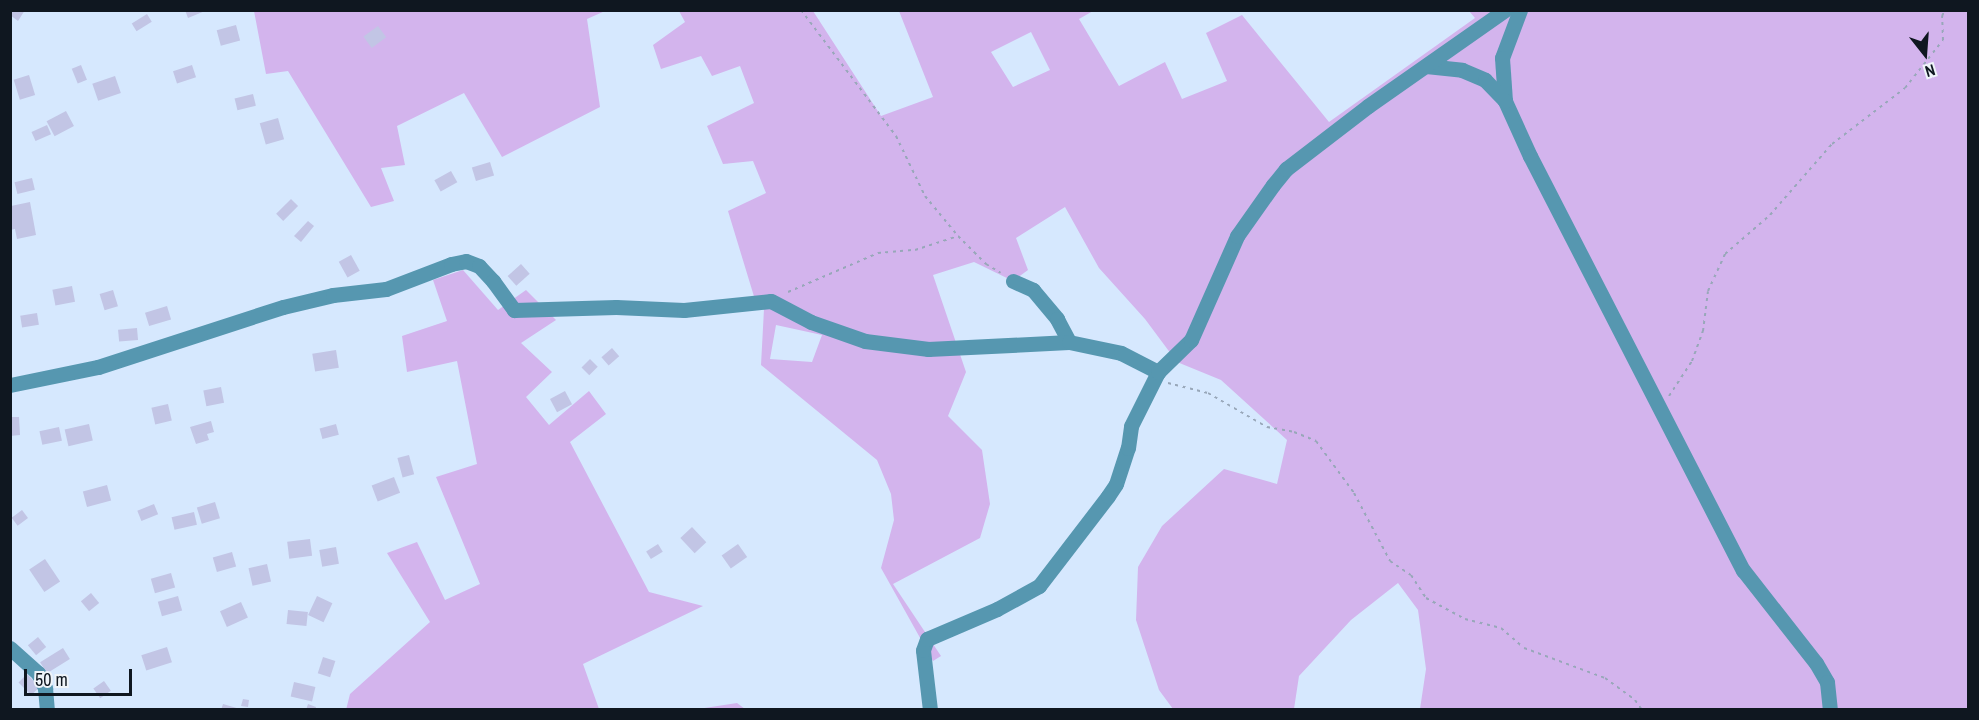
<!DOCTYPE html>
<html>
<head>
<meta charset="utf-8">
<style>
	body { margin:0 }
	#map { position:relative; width:1979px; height:720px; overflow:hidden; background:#d6e8fe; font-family:"Archivo Narrow",sans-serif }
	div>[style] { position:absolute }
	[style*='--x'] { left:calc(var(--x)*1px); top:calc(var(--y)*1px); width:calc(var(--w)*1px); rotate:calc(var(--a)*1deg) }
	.green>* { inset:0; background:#d3b4ed }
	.building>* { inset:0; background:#c2c5e5; transform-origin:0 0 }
	.path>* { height:2px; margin-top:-1px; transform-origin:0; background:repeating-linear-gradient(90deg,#98a7b9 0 3px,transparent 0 7.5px) }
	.minor>* { height:15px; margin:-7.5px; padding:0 7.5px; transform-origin:7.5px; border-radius:7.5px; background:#5697b0 }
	span { translate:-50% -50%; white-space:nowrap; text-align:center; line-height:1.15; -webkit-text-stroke:5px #eff4f9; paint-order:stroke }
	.frame { position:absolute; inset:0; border:12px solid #0f1720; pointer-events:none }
	.north { position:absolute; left:1895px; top:24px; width:60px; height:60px; -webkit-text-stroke:4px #eff4f9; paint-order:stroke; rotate:163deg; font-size:16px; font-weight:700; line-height:24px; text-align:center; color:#0f1720 }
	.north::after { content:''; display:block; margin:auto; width:21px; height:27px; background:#0f1720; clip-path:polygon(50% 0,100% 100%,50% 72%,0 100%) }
	.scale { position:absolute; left:24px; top:669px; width:108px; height:27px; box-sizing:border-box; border:3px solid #0f1720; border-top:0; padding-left:8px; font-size:18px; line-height:21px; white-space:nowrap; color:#0f1720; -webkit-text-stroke:4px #eff4f9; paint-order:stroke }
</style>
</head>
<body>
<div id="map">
	<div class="green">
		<div style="clip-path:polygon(254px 11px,605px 11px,587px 19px,600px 107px,502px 157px,464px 93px,397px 126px,405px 165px,381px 168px,394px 201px,371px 207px,288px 71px,266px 74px)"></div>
		<div style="clip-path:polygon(evenodd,679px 11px,813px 11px,881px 116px,933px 97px,899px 11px,1093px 11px,1079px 19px,1119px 86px,1165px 62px,1182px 99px,1227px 81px,1206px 33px,1242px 15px,1329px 122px,1475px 18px,1469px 11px,1968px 11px,1968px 709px,1420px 709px,1426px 669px,1418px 610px,1398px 583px,1351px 620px,1299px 676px,1294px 709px,1173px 709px,1159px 690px,1136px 620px,1138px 567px,1162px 526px,1224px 469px,1277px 484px,1287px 440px,1221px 380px,1177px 362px,1145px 319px,1099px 268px,1065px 207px,1016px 238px,1028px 270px,1013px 281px,974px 262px,933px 275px,966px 372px,948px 416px,982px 450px,990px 504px,980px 538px,893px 584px,941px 656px,933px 661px,881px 568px,894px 520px,891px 494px,877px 460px,761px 365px,764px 309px,756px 303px,728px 211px,766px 193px,753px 161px,723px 164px,707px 126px,754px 103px,740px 66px,712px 76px,701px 56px,661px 69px,653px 45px,685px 22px,679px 11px,1031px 32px,1050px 70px,1013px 87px,991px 52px,1031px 32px,679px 11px,776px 325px,822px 335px,812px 362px,770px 359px,776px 325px)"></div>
		<div style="clip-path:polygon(463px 270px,498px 310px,526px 290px,556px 320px,521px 343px,552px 372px,526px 397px,549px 425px,589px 391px,606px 414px,570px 442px,649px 592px,703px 606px,583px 664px,599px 709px,346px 710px,350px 694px,430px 622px,387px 553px,417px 542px,445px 600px,480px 584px,436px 477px,477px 464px,457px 361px,407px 372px,402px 336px,447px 321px,433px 280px)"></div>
		<div style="clip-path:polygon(737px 703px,745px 709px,698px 709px)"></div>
	</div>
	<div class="building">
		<div style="clip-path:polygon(13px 10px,25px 10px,18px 21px,10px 15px)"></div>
		<div style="clip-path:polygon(185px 10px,205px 10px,205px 11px,188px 18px)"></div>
		<div style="left:147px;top:14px;width:9px;height:18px;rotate:58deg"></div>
		<div style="left:236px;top:25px;width:16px;height:20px;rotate:75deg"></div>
		<div style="left:378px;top:26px;width:14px;height:18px;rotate:54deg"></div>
		<div style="left:81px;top:65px;width:16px;height:10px;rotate:68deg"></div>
		<div style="left:192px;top:65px;width:13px;height:20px;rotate:72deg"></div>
		<div style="left:29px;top:75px;width:21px;height:16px;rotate:73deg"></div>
		<div style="left:115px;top:76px;width:18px;height:24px;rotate:71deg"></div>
		<div style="left:253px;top:94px;width:12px;height:19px;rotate:76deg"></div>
		<div style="left:66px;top:111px;width:17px;height:22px;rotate:62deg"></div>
		<div style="left:278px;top:118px;width:22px;height:19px;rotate:74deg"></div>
		<div style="left:47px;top:125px;width:10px;height:17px;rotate:66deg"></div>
		<div style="left:490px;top:162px;width:14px;height:19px;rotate:73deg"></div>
		<div style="left:451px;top:171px;width:13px;height:19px;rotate:61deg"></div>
		<div style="left:32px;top:178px;width:12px;height:18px;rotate:76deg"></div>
		<div style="left:291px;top:199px;width:10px;height:21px;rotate:45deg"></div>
		<div style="clip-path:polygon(30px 202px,36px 235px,17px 239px,15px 229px,10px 230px,11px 206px)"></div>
		<div style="clip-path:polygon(308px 221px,314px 226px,301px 242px,294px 236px)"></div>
		<div style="left:351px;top:255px;width:18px;height:14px;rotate:61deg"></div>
		<div style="left:521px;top:264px;width:13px;height:18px;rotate:48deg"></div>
		<div style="left:72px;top:286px;width:16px;height:20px;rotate:79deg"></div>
		<div style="left:113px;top:290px;width:17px;height:14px;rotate:73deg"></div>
		<div style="left:167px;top:306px;width:14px;height:23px;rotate:73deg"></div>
		<div style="left:37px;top:313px;width:12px;height:17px;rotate:81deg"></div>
		<div style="left:137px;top:328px;width:12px;height:19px;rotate:85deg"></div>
		<div style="left:612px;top:348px;width:11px;height:14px;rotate:49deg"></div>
		<div style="left:336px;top:350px;width:18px;height:24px;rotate:81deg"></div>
		<div style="left:590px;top:359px;width:11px;height:12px;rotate:45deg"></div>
		<div style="left:221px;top:387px;width:16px;height:18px;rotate:79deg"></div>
		<div style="left:565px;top:391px;width:15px;height:17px;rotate:62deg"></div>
		<div style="left:168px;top:404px;width:17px;height:17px;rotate:77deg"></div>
		<div style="clip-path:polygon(10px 417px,19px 417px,20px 435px,10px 436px)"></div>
		<div style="clip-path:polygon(211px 421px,214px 432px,207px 434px,209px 440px,196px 444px,190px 427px)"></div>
		<div style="left:89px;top:424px;width:17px;height:25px;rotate:77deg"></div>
		<div style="left:336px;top:424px;width:11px;height:17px;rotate:75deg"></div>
		<div style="left:59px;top:427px;width:14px;height:20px;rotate:78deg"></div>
		<div style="left:409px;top:455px;width:20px;height:12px;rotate:75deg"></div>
		<div style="left:394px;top:477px;width:17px;height:24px;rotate:69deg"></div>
		<div style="left:107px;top:485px;width:16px;height:25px;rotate:75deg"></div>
		<div style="left:215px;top:502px;width:17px;height:19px;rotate:73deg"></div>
		<div style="left:154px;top:504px;width:11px;height:18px;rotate:68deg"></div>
		<div style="left:22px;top:510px;width:10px;height:13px;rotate:53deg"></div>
		<div style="left:194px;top:512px;width:13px;height:23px;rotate:77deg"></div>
		<div style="left:692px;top:527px;width:21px;height:16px;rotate:47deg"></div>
		<div style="left:310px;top:539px;width:17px;height:23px;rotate:83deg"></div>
		<div style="left:658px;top:544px;width:9px;height:14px;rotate:58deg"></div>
		<div style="left:738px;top:544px;width:16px;height:20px;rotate:55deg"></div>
		<div style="left:336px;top:547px;width:17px;height:17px;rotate:80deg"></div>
		<div style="left:232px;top:552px;width:15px;height:20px;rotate:74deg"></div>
		<div style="left:45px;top:559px;width:27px;height:19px;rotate:56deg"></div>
		<div style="left:267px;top:564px;width:18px;height:19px;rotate:77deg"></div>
		<div style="left:171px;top:573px;width:15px;height:21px;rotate:74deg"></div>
		<div style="left:91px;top:593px;width:13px;height:13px;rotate:51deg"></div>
		<div style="left:178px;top:596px;width:15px;height:21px;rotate:74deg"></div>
		<div style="left:317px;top:596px;width:17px;height:21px;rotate:25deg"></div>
		<div style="left:241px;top:602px;width:17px;height:23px;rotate:66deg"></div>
		<div style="left:288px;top:610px;width:20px;height:14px;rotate:6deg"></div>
		<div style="left:38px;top:637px;width:13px;height:13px;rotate:51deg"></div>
		<div style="left:167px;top:647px;width:16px;height:27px;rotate:72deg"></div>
		<div style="left:63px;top:648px;width:13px;height:27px;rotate:58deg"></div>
		<div style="left:323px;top:657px;width:13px;height:17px;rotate:18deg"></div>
		<div style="left:27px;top:674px;width:18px;height:12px;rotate:45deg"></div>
		<div style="left:104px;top:681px;width:12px;height:13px;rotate:55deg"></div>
		<div style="left:294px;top:682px;width:22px;height:15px;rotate:13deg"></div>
		<div style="clip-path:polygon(243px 699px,249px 700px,248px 707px,241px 706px)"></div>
		<div style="clip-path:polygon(223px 704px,240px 709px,240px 710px,221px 710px)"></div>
		<div style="clip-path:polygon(308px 704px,316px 707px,315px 710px,306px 710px)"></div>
	</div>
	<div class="path">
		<div style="--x:801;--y:10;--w:158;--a:53"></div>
		<div style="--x:896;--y:136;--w:67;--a:64.2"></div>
		<div style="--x:925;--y:196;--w:52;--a:50.5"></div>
		<div style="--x:958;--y:236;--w:40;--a:45"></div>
		<div style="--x:986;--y:264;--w:17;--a:31"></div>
		<div style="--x:788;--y:292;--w:98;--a:-23.4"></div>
		<div style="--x:878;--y:253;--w:37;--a:-5"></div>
		<div style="--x:915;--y:250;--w:45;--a:-18"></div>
		<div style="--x:1168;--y:383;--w:41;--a:14"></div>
		<div style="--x:1208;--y:393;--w:68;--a:30"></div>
		<div style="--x:1267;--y:427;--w:27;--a:10"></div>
		<div style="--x:1294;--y:432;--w:24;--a:22"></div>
		<div style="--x:1316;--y:441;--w:64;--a:53.8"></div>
		<div style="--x:1354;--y:493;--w:77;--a:62.1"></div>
		<div style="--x:1390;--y:561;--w:25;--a:34"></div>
		<div style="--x:1411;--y:575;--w:27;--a:57"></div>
		<div style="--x:1426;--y:598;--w:44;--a:28.3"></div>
		<div style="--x:1465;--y:619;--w:37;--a:14"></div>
		<div style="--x:1501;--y:628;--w:30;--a:41"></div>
		<div style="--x:1524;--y:648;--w:86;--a:20.3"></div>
		<div style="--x:1605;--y:678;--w:37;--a:36"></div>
		<div style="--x:1635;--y:700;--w:12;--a:55"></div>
		<div style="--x:1669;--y:396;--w:42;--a:-56.7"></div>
		<div style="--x:1692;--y:361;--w:32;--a:-70"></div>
		<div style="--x:1703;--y:331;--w:40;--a:-82.9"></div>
		<div style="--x:1708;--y:291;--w:41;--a:-65.3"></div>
		<div style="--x:1725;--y:254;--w:60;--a:-40.9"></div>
		<div style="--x:1770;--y:215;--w:94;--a:-48.9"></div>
		<div style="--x:1832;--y:144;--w:92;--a:-37.5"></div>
		<div style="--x:1905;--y:88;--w:61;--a:-51.6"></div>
		<div style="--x:1943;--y:40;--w:24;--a:-92"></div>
		<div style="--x:1942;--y:16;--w:7;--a:-63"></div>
	</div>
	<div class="minor">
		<div style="--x:1520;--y:10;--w:51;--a:110.6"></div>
		<div style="--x:1502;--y:58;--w:43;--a:86"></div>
		<div style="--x:1505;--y:101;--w:60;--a:65.6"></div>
		<div style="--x:1530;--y:156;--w:466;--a:62.8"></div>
		<div style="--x:1743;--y:570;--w:118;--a:51.9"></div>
		<div style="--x:1816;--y:663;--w:22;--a:60"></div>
		<div style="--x:1827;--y:682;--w:28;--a:84"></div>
		<div style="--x:1426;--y:66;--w:36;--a:6"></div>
		<div style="--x:1462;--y:70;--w:25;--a:23"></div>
		<div style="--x:1485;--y:80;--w:29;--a:46"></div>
		<div style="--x:1013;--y:281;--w:22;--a:24"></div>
		<div style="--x:1033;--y:290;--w:38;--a:50"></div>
		<div style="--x:1057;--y:319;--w:26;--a:62"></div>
		<div style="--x:10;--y:385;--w:90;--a:-11.6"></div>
		<div style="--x:98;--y:367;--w:194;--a:-18"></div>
		<div style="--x:283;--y:307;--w:51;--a:-13.5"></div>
		<div style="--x:333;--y:295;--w:53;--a:-6.5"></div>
		<div style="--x:386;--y:289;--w:70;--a:-21"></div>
		<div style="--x:451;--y:264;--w:15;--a:-11"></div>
		<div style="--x:466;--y:261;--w:14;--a:21"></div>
		<div style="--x:479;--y:266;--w:21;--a:47"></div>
		<div style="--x:493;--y:281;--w:36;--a:54"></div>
		<div style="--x:514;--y:310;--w:102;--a:-1.7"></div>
		<div style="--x:616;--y:307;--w:68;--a:2.5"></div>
		<div style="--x:684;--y:310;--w:87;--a:-5.9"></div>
		<div style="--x:771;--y:301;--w:45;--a:27.7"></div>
		<div style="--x:811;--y:322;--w:57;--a:19.4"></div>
		<div style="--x:865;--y:341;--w:64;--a:7.2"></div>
		<div style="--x:928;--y:349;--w:141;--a:-2.8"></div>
		<div style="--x:1069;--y:342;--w:53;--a:11.9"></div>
		<div style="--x:1121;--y:353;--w:42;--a:27.2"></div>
		<div style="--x:10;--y:648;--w:38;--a:42"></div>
		<div style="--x:38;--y:673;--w:17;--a:65"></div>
		<div style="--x:45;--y:688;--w:22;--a:85"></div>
		<div style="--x:930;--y:710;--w:60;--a:-96.7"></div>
		<div style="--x:923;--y:650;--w:12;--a:-70"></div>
		<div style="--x:927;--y:639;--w:76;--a:-23.2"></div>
		<div style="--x:997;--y:609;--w:48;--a:-28.7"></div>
		<div style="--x:1039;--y:586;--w:113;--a:-52.5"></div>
		<div style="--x:1108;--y:496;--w:14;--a:-56"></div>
		<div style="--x:1116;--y:484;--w:38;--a:-72"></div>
		<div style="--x:1128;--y:448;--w:22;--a:-82"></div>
		<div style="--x:1131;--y:426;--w:60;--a:-63.4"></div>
		<div style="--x:1158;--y:372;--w:46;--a:-44.1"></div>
		<div style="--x:1191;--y:340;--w:114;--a:-66.1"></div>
		<div style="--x:1237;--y:236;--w:62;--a:-54.8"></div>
		<div style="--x:1273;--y:185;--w:21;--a:-51"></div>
		<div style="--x:1286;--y:169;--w:103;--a:-37.5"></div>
		<div style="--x:1368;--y:106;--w:167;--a:-35"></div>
	</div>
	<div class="frame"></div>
	<div class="north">N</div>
	<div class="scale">50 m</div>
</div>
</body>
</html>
